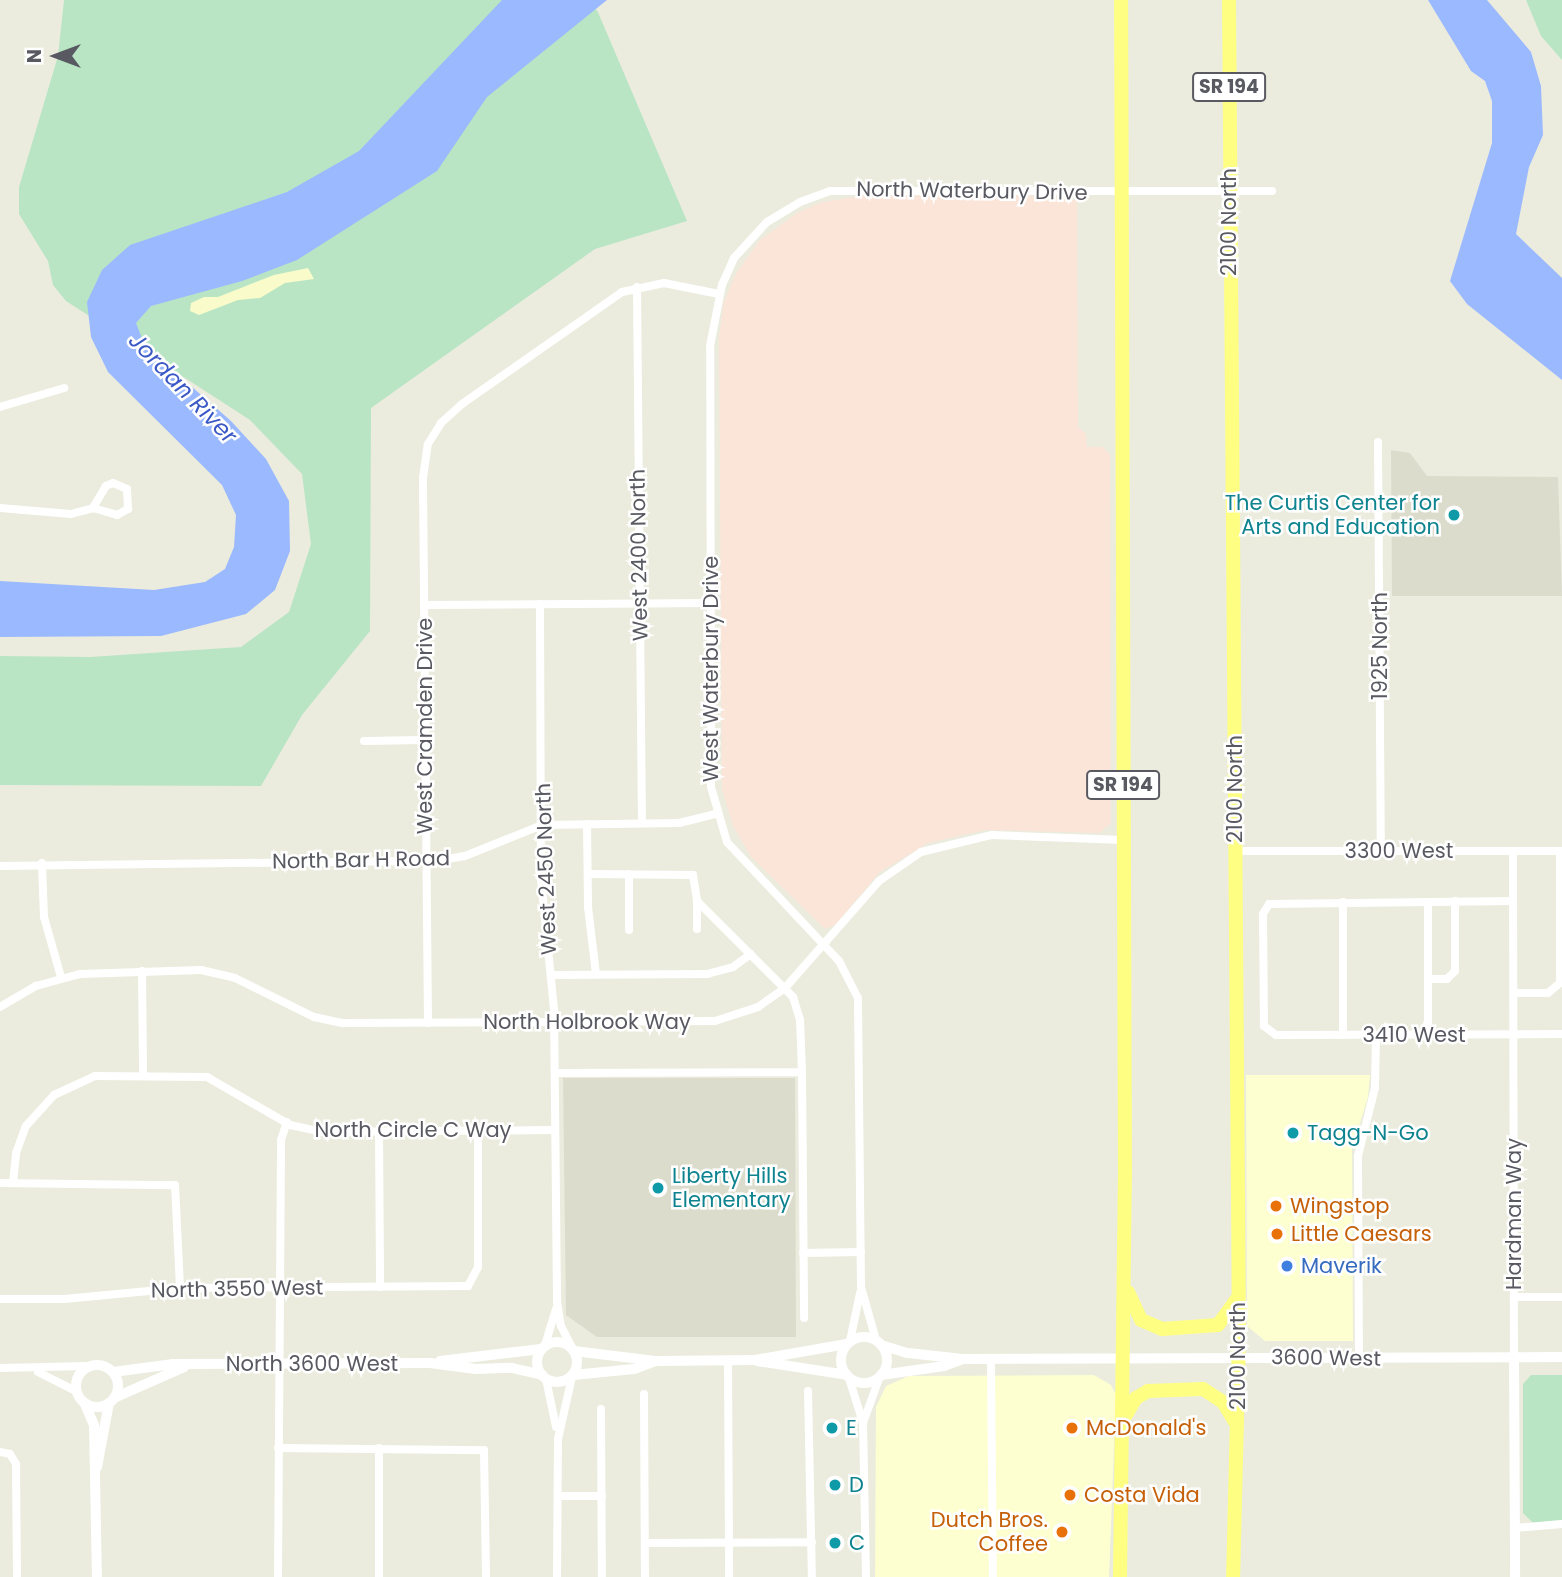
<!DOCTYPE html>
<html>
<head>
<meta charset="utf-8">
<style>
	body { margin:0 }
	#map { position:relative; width:1562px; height:1577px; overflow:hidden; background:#ebecde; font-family:Poppins,sans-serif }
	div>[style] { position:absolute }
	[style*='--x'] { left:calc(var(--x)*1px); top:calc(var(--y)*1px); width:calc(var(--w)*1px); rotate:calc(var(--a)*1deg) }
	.commercial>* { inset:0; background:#fdffd0 }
	.education>* { inset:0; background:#dcdccd }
	.medical>* { inset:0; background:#fbe4d8 }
	.green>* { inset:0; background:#b9e5c5 }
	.sand>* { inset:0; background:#fafbca }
	.water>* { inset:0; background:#9bb9ff }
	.street>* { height:8px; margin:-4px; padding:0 4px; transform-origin:4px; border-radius:4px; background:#fff }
	.secondary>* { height:10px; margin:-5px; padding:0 5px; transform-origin:5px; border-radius:5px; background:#fff }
	.secondary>.ring { margin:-5px; padding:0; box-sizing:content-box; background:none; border:10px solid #fff; border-radius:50% }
	.highway>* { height:14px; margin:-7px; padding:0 7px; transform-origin:7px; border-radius:7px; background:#feff82 }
	.dots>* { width:19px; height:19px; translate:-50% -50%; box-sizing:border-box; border:4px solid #fff; border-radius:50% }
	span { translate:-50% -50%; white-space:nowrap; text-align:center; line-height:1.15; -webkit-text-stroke:5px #fff; paint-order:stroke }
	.shield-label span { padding:2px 5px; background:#fff; border:2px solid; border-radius:5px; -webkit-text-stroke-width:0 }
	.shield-label { font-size:19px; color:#585961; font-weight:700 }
	.street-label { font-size:21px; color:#585961 }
	.culture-label { font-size:21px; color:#0d838f }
	.right { translate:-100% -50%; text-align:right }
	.left { translate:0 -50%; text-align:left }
	.food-label { font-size:21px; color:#c56008 }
	.shop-label { font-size:21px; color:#366cbe }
	.water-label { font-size:23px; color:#3b59c6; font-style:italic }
	.north { position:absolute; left:21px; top:21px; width:70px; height:70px; -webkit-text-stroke:5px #fff; paint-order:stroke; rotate:270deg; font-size:19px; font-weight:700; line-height:28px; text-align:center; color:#585961 }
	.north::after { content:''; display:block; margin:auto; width:24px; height:32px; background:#585961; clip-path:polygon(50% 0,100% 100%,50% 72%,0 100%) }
</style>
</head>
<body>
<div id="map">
	<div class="commercial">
		<div style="clip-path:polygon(1246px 1075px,1370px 1075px,1368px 1097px,1352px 1149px,1353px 1341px,1265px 1341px,1247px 1326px)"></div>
		<div style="clip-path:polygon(1094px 1375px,1111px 1385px,1116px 1395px,1109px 1577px,875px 1577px,876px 1407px,886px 1386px,909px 1376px)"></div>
	</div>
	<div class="education">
		<div style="clip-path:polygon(1391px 450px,1410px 453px,1427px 476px,1558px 477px,1562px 596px,1392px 596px)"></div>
		<div style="clip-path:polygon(563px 1078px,795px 1078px,796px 1337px,597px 1337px,566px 1315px)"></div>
	</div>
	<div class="medical">
		<div style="clip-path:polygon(1020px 195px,1077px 200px,1078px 427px,1086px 434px,1087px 447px,1103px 447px,1110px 455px,1111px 823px,1100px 833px,986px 830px,928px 843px,880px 872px,835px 925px,825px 929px,751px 857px,733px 826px,722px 789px,719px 337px,724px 302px,736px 273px,760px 240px,797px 213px,822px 202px,863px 196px)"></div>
	</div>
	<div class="green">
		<div style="clip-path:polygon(64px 0,570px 0,597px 10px,687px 221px,595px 249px,371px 408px,370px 631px,302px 715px,261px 786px,0 785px,0 656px,90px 657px,241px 647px,289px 612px,311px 544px,302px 474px,250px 420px,66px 301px,53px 285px,48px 261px,19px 214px,19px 187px,58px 56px)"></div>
		<div style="clip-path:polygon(1526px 0,1562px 0,1562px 60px,1541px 36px)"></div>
		<div style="clip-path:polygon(1531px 1375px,1562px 1375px,1562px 1520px,1533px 1523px,1523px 1513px,1523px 1384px)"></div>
	</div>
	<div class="sand">
		<div style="clip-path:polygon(308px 268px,314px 279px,285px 283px,260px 298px,238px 300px,199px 315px,190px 311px,191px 303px,204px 297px,218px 297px,274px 275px)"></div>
	</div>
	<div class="water">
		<div style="clip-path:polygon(502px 0,607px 0,487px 97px,437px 171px,297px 260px,242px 281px,151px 306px,136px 323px,145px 346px,231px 421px,266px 459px,289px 501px,290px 551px,275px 590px,246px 614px,161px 636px,0 637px,0 581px,154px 590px,205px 582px,225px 569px,234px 547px,236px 515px,222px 485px,108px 372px,91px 337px,87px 302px,102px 270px,130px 245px,287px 192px,359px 151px)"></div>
		<div style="clip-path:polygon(1428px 0,1487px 0,1531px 52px,1541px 86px,1543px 135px,1529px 167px,1516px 234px,1562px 278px,1562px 380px,1467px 304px,1450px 281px,1492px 143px,1492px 101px,1485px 81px,1471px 71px)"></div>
	</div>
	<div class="street">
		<div style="--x:637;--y:287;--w:536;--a:89.47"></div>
		<div style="--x:0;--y:407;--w:67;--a:-16.5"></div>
		<div style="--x:1378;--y:442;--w:409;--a:89.6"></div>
		<div style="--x:0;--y:508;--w:71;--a:4.8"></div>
		<div style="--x:71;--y:514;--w:23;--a:-15"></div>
		<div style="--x:93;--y:508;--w:25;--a:16"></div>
		<div style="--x:117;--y:515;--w:13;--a:-29"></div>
		<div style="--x:128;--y:509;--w:20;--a:-93"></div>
		<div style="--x:127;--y:489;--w:15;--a:-157"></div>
		<div style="--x:113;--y:483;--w:8;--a:157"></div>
		<div style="--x:106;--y:486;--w:26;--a:121"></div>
		<div style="--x:540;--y:604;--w:275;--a:89.8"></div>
		<div style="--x:541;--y:879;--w:131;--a:84.3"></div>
		<div style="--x:554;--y:1009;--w:293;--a:89.4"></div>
		<div style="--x:557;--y:1302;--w:24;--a:81"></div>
		<div style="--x:561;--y:1326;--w:22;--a:63"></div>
		<div style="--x:424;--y:605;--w:286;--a:-0.4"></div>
		<div style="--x:364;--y:741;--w:61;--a:-0.9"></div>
		<div style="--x:587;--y:824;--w:83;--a:89.3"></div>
		<div style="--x:588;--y:907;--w:67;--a:83.2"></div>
		<div style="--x:1236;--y:851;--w:326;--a:0"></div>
		<div style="--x:1513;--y:851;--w:506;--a:89.89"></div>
		<div style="--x:42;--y:863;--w:54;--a:87.9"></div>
		<div style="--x:44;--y:917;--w:62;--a:74.2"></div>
		<div style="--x:0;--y:866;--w:436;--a:-0.7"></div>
		<div style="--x:436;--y:861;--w:29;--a:-10"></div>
		<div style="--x:465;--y:856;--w:83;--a:-21.9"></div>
		<div style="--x:542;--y:825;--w:137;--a:-0.8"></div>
		<div style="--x:679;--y:823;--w:37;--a:-14"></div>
		<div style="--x:588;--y:874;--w:105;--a:0.5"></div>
		<div style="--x:693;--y:875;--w:26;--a:81"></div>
		<div style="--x:697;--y:901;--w:136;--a:45"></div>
		<div style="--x:793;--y:997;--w:24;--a:73"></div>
		<div style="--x:800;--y:1020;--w:52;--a:87.8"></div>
		<div style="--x:802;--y:1072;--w:246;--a:89.5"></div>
		<div style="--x:1513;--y:901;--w:244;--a:179.3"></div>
		<div style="--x:1269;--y:904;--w:12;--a:121"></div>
		<div style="--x:1263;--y:914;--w:112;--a:89.5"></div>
		<div style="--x:1264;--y:1026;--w:15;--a:37"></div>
		<div style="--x:1276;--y:1035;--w:286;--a:-0.2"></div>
		<div style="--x:1428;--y:902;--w:133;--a:90"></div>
		<div style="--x:697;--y:929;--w:28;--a:-90"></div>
		<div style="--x:629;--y:930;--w:56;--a:-90"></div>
		<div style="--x:142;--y:971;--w:103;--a:89.4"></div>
		<div style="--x:551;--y:975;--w:156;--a:-0.4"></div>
		<div style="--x:707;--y:974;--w:27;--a:-15"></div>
		<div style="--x:733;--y:967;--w:22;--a:-36"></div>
		<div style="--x:1428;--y:979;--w:19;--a:0"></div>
		<div style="--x:1447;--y:979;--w:11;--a:-45"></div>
		<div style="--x:1455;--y:971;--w:70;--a:-90"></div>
		<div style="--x:1514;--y:993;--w:34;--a:0"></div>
		<div style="--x:1548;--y:993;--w:16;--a:-40"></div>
		<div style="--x:1560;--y:983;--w:132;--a:-90"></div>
		<div style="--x:0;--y:1007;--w:42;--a:-30.3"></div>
		<div style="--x:36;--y:986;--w:46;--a:-15.3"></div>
		<div style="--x:80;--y:974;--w:121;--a:-1.9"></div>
		<div style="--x:201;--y:970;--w:35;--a:13"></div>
		<div style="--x:235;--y:978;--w:88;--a:26.3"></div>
		<div style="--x:314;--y:1017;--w:30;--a:12"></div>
		<div style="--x:343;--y:1023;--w:372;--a:-0.3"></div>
		<div style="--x:715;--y:1021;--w:45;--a:-18"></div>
		<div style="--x:758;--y:1007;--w:33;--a:-35"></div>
		<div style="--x:785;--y:988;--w:142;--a:-48.7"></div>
		<div style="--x:879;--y:881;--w:51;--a:-34.6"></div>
		<div style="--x:921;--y:852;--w:73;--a:-13.5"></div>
		<div style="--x:992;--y:835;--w:131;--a:2.2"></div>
		<div style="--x:428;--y:1023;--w:545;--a:-90.53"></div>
		<div style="--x:423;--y:478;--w:34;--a:-82"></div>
		<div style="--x:428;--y:444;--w:25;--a:-58"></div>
		<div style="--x:441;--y:423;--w:28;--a:-42"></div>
		<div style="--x:462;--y:404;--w:195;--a:-35"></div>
		<div style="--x:622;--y:292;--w:43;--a:-12.1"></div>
		<div style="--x:664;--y:283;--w:56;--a:11.3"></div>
		<div style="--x:1343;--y:1035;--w:133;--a:-90"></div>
		<div style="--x:555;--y:1073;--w:247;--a:-0.2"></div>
		<div style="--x:379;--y:1132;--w:155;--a:89.6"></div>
		<div style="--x:0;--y:1183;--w:175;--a:0.7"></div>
		<div style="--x:175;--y:1185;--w:103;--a:87.2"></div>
		<div style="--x:13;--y:1183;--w:30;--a:-84"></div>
		<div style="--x:16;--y:1153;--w:29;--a:-70"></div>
		<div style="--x:26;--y:1126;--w:42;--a:-47.9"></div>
		<div style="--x:54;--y:1095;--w:45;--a:-24.9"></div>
		<div style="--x:95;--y:1076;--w:112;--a:0.5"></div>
		<div style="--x:207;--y:1077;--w:96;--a:30"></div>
		<div style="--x:290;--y:1125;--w:33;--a:12"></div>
		<div style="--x:322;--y:1132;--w:233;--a:-0.5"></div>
		<div style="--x:803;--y:1253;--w:58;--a:-1"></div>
		<div style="--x:1514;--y:1297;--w:48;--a:0"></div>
		<div style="--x:0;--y:1299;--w:64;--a:0"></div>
		<div style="--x:64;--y:1299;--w:117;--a:-5.4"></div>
		<div style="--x:180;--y:1288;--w:288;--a:-0.4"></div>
		<div style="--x:468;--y:1286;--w:21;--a:-62"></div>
		<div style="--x:478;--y:1267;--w:137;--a:-90"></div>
		<div style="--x:876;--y:1340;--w:55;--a:-105.8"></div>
		<div style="--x:861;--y:1287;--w:289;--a:-90.6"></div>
		<div style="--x:858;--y:998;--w:42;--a:-117.2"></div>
		<div style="--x:839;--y:961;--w:163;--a:-133.3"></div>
		<div style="--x:727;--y:842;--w:57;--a:-106.2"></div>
		<div style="--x:711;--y:787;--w:441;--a:-90.1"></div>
		<div style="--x:710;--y:346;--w:62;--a:-78.9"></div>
		<div style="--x:722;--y:285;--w:30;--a:-66"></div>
		<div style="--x:734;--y:258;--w:49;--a:-47.5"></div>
		<div style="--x:767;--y:222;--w:39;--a:-31"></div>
		<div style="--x:800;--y:202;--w:32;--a:-20"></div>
		<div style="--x:830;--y:191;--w:442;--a:0"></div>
		<div style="--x:850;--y:1341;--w:49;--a:-78.2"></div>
		<div style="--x:545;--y:1345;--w:38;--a:-73"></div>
		<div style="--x:991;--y:1359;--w:218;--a:89.5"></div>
		<div style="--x:1359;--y:1359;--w:203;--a:-90.3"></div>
		<div style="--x:1358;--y:1156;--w:70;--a:-76"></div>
		<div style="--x:1375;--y:1088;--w:53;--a:-88.9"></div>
		<div style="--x:728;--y:1360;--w:217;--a:89.7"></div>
		<div style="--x:0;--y:1368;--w:87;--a:-1.3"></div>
		<div style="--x:38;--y:1372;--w:42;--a:26.6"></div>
		<div style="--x:849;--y:1378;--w:47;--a:72.7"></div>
		<div style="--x:546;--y:1379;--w:49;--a:78.2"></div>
		<div style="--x:808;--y:1391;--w:186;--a:88.8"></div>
		<div style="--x:644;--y:1394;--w:183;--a:89.7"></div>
		<div style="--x:601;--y:1409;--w:168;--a:89.7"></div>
		<div style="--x:278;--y:1448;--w:206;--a:0.6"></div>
		<div style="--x:484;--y:1450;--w:127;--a:89.1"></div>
		<div style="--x:379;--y:1448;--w:129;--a:90"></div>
		<div style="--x:0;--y:1452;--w:10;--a:11"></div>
		<div style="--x:10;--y:1454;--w:12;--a:59"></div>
		<div style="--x:16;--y:1464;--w:113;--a:89.5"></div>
		<div style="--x:558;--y:1496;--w:44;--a:0"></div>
		<div style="--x:1515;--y:1528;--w:47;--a:-4.9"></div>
		<div style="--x:645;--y:1543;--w:167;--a:-0.3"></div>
		<div style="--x:278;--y:1577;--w:437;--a:-89.6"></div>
		<div style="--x:281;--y:1140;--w:19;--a:-72"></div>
		<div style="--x:557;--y:1577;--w:138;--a:-89.6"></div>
		<div style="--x:558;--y:1439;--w:64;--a:-77.3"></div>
		<div style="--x:866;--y:1577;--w:154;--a:-91.1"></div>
		<div style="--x:863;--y:1423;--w:50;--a:-70.1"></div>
	</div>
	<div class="secondary">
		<div class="ring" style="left:841px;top:1337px;width:36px;height:36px"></div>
		<div class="ring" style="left:537px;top:1342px;width:30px;height:30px"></div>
		<div style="--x:881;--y:1345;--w:28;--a:17"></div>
		<div style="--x:908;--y:1353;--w:55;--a:6.2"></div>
		<div style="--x:963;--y:1359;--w:599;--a:-0.19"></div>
		<div style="--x:574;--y:1351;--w:84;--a:6.9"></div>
		<div style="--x:657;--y:1361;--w:98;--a:-0.6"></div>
		<div style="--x:755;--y:1360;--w:93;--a:-9.9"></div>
		<div style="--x:1514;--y:1357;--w:220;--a:89.7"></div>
		<div style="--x:440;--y:1361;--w:102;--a:-6.8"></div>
		<div style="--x:757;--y:1361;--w:91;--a:8.8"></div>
		<div class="ring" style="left:76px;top:1365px;width:32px;height:32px"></div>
		<div style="--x:113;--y:1372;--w:61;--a:-7.6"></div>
		<div style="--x:173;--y:1364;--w:257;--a:-0.2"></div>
		<div style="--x:430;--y:1363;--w:46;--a:7.4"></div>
		<div style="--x:476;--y:1369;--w:36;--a:-2"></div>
		<div style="--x:512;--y:1368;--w:31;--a:13"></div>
		<div style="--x:573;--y:1375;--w:61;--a:-5.6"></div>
		<div style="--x:634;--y:1369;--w:23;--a:-20"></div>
		<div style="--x:881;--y:1375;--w:64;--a:-8.1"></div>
		<div style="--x:944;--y:1366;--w:20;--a:-20"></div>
		<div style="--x:114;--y:1398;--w:77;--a:-23.9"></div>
		<div style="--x:85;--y:1404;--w:23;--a:67"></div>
		<div style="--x:94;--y:1425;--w:152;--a:88.9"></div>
		<div style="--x:97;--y:1467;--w:65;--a:-79.4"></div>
	</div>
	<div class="highway">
		<div style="--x:1229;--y:0;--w:1336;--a:89.57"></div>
		<div style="--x:1239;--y:1336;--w:241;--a:91.4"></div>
		<div style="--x:1128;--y:1292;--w:31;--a:65"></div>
		<div style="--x:1141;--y:1320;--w:23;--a:23"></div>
		<div style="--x:1162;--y:1329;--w:56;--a:-4.1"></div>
		<div style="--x:1218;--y:1325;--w:32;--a:-54"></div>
		<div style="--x:1126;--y:1415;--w:20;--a:-60"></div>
		<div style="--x:1136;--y:1398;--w:14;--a:-30"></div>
		<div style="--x:1148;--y:1391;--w:55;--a:-2.1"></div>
		<div style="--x:1203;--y:1389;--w:24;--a:33"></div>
		<div style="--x:1223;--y:1402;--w:23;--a:59"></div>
		<div style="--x:1120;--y:1577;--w:399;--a:-89.3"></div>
		<div style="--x:1125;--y:1178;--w:1178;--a:-90.19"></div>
	</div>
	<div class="dots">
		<div style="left:1454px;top:515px;background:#0f9aa8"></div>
		<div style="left:1293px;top:1133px;background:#0f9aa8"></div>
		<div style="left:658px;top:1188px;background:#0f9aa8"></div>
		<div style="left:1276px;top:1206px;background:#e8710a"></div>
		<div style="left:1277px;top:1234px;background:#e8710a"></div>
		<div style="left:1287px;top:1266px;background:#3f7fe0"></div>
		<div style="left:832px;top:1428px;background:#0f9aa8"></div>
		<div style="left:1072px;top:1428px;background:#e8710a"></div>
		<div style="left:835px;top:1485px;background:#0f9aa8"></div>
		<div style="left:1070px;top:1495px;background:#e8710a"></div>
		<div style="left:1062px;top:1532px;background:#e8710a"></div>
		<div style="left:835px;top:1543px;background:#0f9aa8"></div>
	</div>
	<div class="shield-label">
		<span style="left:1229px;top:87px">SR 194</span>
		<span style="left:1123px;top:785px">SR 194</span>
	</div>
	<div class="street-label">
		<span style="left:972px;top:191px;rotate:1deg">North Waterbury Drive</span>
		<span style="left:1229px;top:222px;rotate:-90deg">2100 North</span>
		<span style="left:639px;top:555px;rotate:-91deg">West 2400 North</span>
		<span style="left:1380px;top:646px;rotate:-90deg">1925 North</span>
		<span style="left:711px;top:669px;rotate:-90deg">West Waterbury Drive</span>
		<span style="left:425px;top:726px;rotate:-90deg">West Cramden Drive</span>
		<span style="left:1235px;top:789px;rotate:-90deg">2100 North</span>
		<span style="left:1399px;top:851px">3300 West</span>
		<span style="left:361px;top:860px;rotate:-1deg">North Bar H Road</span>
		<span style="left:546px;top:869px;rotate:-92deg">West 2450 North</span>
		<span style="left:587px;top:1022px">North Holbrook Way</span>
		<span style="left:1414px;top:1035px">3410 West</span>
		<span style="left:413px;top:1130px">North Circle C Way</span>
		<span style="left:1514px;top:1214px;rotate:-90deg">Hardman Way</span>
		<span style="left:237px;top:1289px;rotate:-1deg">North 3550 West</span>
		<span style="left:1238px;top:1356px;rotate:-90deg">2100 North</span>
		<span style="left:1326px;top:1358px;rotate:1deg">3600 West</span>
		<span style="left:312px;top:1364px">North 3600 West</span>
	</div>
	<div class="culture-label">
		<span class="right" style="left:1440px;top:515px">The Curtis Center for<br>Arts and Education</span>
		<span class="left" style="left:1307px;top:1133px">Tagg-N-Go</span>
		<span class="left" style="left:672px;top:1188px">Liberty Hills<br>Elementary</span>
		<span class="left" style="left:846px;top:1428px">E</span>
		<span class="left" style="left:849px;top:1485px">D</span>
		<span class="left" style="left:849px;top:1543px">C</span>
	</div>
	<div class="food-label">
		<span class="left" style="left:1290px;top:1206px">Wingstop</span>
		<span class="left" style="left:1291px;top:1234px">Little Caesars</span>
		<span class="left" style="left:1086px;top:1428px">McDonald's</span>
		<span class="left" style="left:1084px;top:1495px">Costa Vida</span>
		<span class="right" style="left:1048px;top:1532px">Dutch Bros.<br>Coffee</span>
	</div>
	<div class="shop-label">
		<span class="left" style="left:1301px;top:1266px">Maverik</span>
	</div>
	<div class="water-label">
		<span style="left:183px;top:388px;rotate:46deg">Jordan River</span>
	</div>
	<div class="north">N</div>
</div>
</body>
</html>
